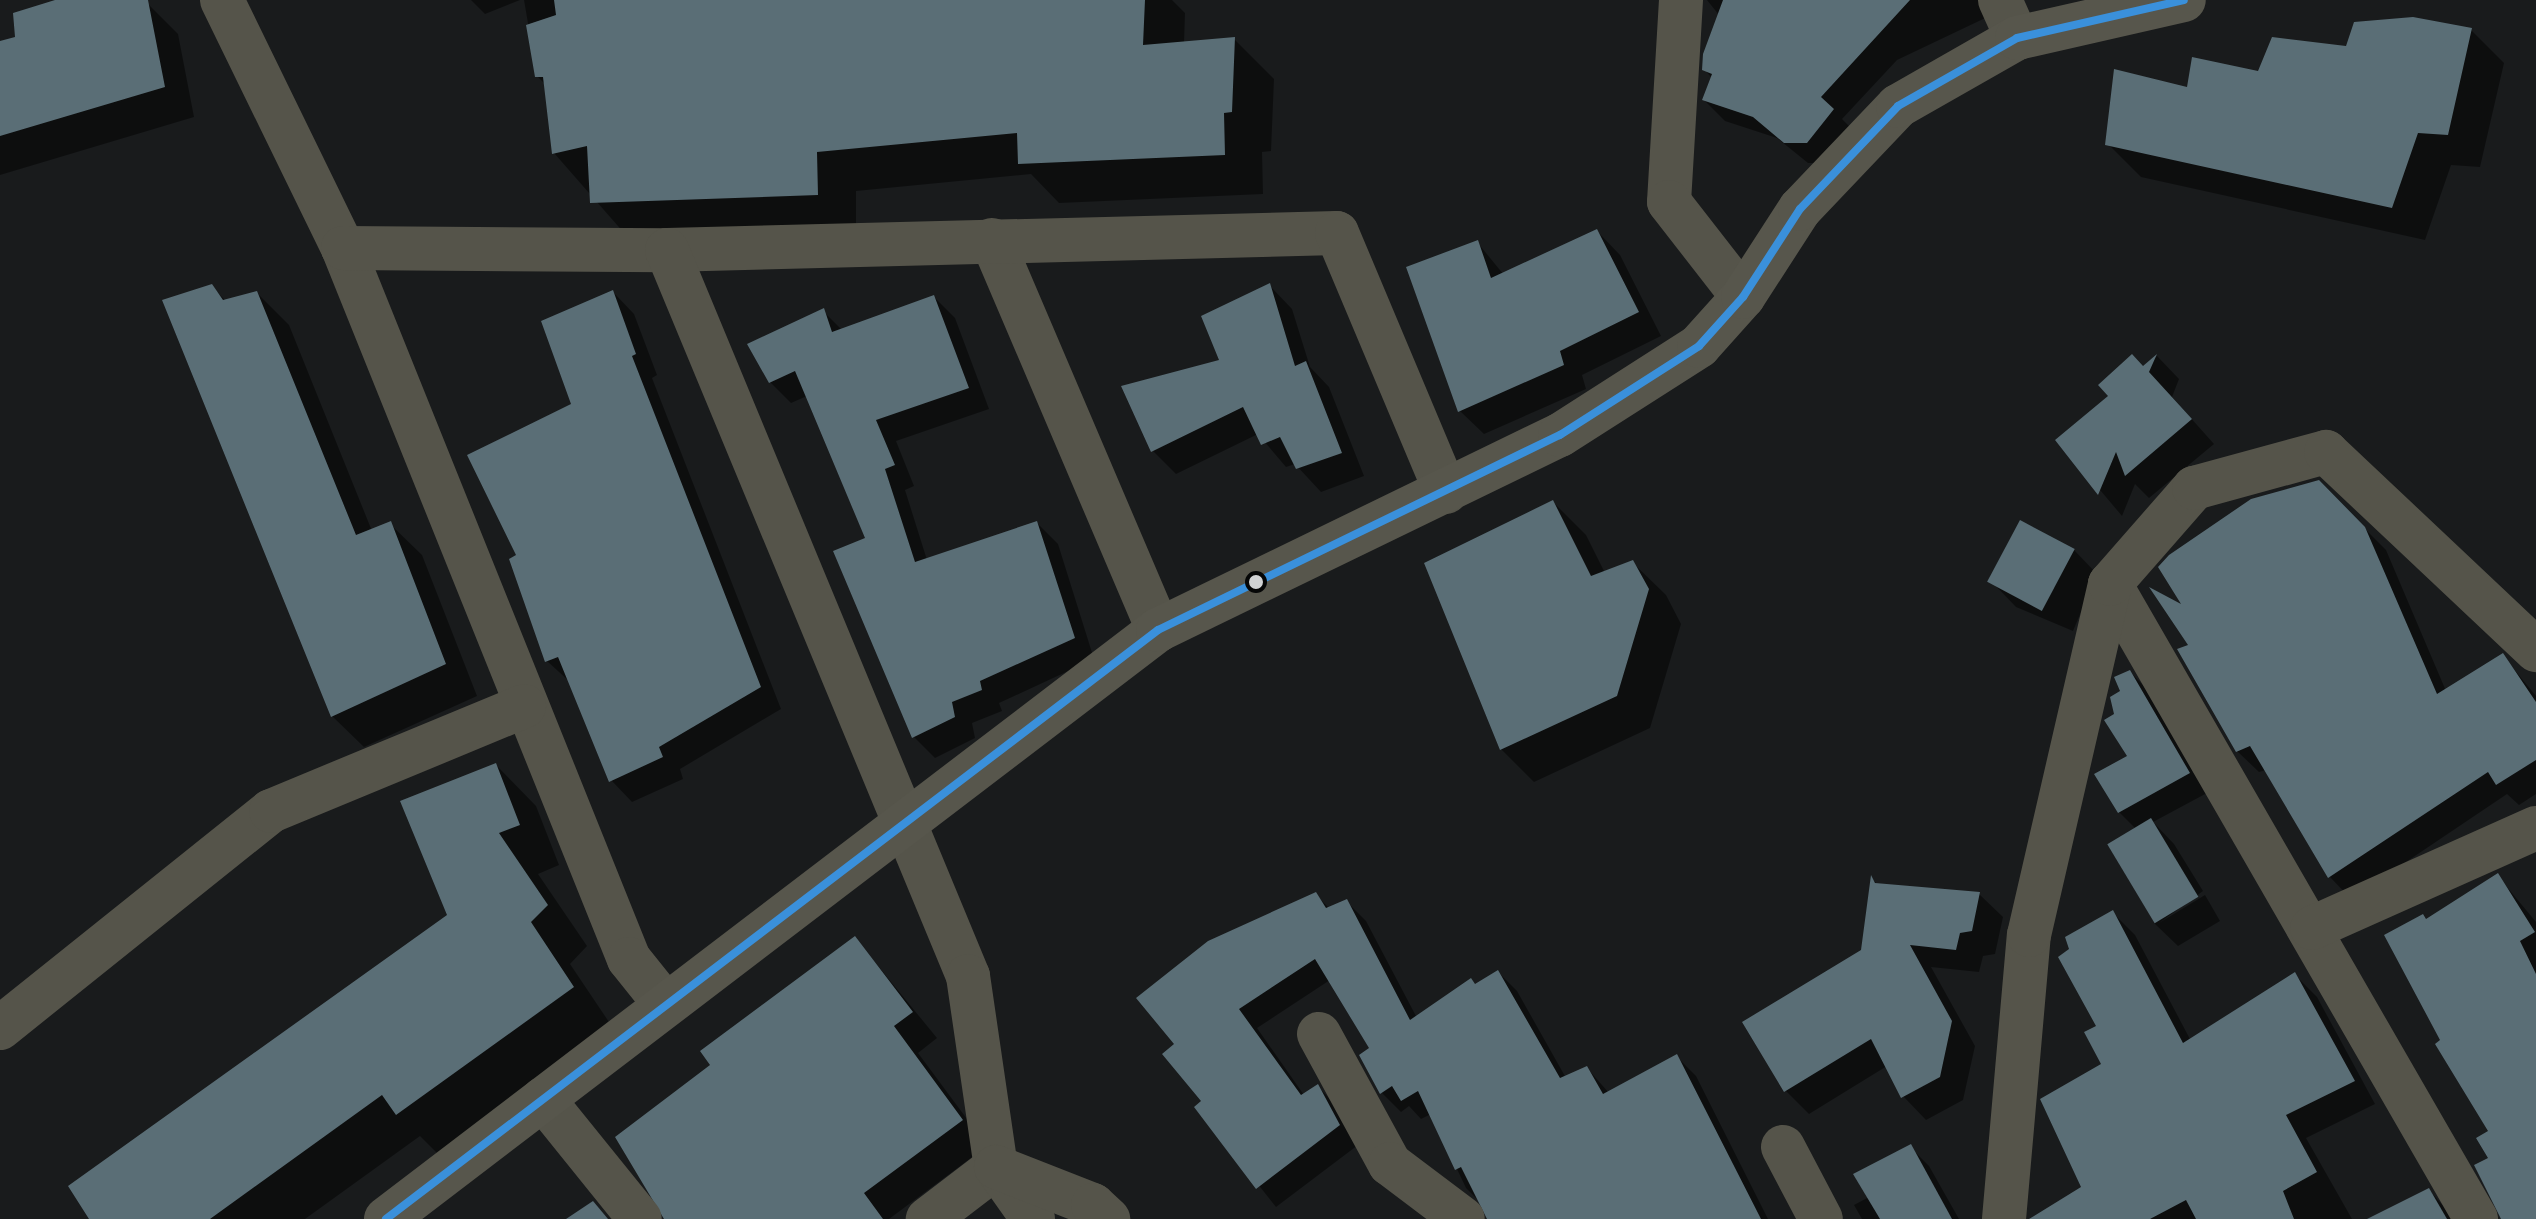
<!DOCTYPE html>
<html>
<head>
<meta charset="utf-8">
<style>
	body { margin:0 }
	#map { position:relative; width:2536px; height:1219px; overflow:hidden; background:#191b1c; font-family:Poppins,sans-serif }
	div>[style] { position:absolute }
	[style*='--x'] { left:calc(var(--x)*1px); top:calc(var(--y)*1px); width:calc(var(--w)*1px); rotate:calc(var(--a)*1deg) }
	.shadow>* { inset:0; background:#0007 }
	.building>* { inset:0; background:#5a6e76; transform-origin:0 0 }
	.street>* { height:44px; margin:-22px; padding:0 22px; transform-origin:22px; border-radius:22px; background:#55544a }
	.secondary>* { height:44px; margin:-22px; padding:0 22px; transform-origin:22px; border-radius:22px; background:#57564c }
	.bus-1>* { height:8px; margin:-4px; padding:0 4px; transform-origin:4px; border-radius:4px; background:#3a90db }
	.dots>* { width:22px; height:22px; translate:-50% -50%; box-sizing:border-box; border:4px solid #050606; border-radius:50% }
	span { translate:-50% -50%; white-space:nowrap; text-align:center; line-height:1.15; -webkit-text-stroke:8px #050606; paint-order:stroke }
</style>
</head>
<body>
<div id="map">
	<div class="shadow">
		<div style="clip-path:polygon(70px 0,144px 0,178px 34px,194px 117px,0 175px,0 43px,17px 38px)"></div>
		<div style="clip-path:polygon(471px 0,520px 0,485px 14px)"></div>
		<div style="clip-path:polygon(524px 0,1172px 0,1185px 13px,1184px 43px,1234px 39px,1274px 79px,1271px 151px,1262px 152px,1263px 194px,1059px 203px,1031px 174px,856px 191px,856px 234px,632px 242px,554px 153px,546px 85px,537px 76px)"></div>
		<div style="clip-path:polygon(1707px 0,2009px 0,2000px 11px,1897px 60px,1842px 119px,1854px 131px,1829px 163px,1808px 163px,1777px 138px,1725px 121px,1704px 100px,1712px 78px,1704px 69px,1719px 15px)"></div>
		<div style="clip-path:polygon(2471px 30px,2504px 63px,2480px 167px,2451px 165px,2425px 240px,2141px 177px,2108px 144px,2189px 89px,2347px 48px)"></div>
		<div style="clip-path:polygon(1597px 231px,1620px 255px,1661px 336px,1582px 375px,1586px 389px,1484px 434px,1460px 411px,1477px 242px,1504px 275px)"></div>
		<div style="clip-path:polygon(1269px 285px,1292px 309px,1310px 367px,1329px 387px,1364px 476px,1321px 492px,1295px 464px,1286px 467px,1258px 434px,1176px 474px,1153px 451px,1222px 361px)"></div>
		<div style="clip-path:polygon(211px 286px,226px 301px,257px 293px,289px 325px,372px 531px,390px 524px,422px 555px,477px 696px,364px 747px,332px 716px)"></div>
		<div style="clip-path:polygon(613px 292px,634px 314px,657px 375px,652px 378px,781px 709px,680px 769px,683px 779px,632px 802px,611px 780px,570px 682px,547px 661px,519px 556px)"></div>
		<div style="clip-path:polygon(934px 297px,955px 318px,989px 409px,896px 441px,914px 486px,905px 490px,927px 560px,1037px 523px,1058px 544px,1094px 659px,999px 703px,1002px 711px,972px 723px,975px 738px,935px 758px,914px 737px,868px 539px,807px 396px,791px 403px,770px 382px,823px 311px,842px 330px)"></div>
		<div style="clip-path:polygon(2157px 356px,2179px 379px,2172px 397px,2214px 444px,2149px 498px,2135px 484px,2122px 516px,2058px 440px)"></div>
		<div style="clip-path:polygon(2318px 482px,2386px 550px,2446px 691px,2503px 656px,2536px 696px,2536px 794px,2519px 805px,2507px 794px,2351px 899px,2330px 877px,2266px 770px,2259px 772px,2237px 751px,2191px 645px,2186px 609px)"></div>
		<div style="clip-path:polygon(1553px 502px,1586px 535px,1605px 573px,1632px 562px,1666px 595px,1681px 624px,1650px 728px,1534px 782px,1501px 749px)"></div>
		<div style="clip-path:polygon(2074px 550px,2097px 574px,2073px 631px,2016px 607px,1993px 583px)"></div>
		<div style="clip-path:polygon(2130px 672px,2149px 691px,2207px 793px,2153px 822px,2174px 844px,2203px 891px,2159px 923px,2205px 895px,2220px 921px,2178px 946px,2154px 923px,2137px 830px,2119px 812px,2129px 756px,2116px 714px)"></div>
		<div style="clip-path:polygon(496px 765px,536px 806px,559px 865px,538px 874px,587px 946px,570px 964px,613px 1028px,438px 1154px,420px 1136px,305px 1219px,92px 1219px,449px 916px)"></div>
		<div style="clip-path:polygon(2497px 875px,2536px 922px,2536px 1219px,2503px 1219px,2490px 1132px,2443px 1040px,2427px 921px)"></div>
		<div style="clip-path:polygon(1873px 880px,1878px 885px,1979px 894px,2003px 917px,1995px 954px,1983px 956px,1979px 972px,1931px 967px,1975px 1046px,1963px 1100px,1926px 1120px,1903px 1096px,1887px 1066px,1809px 1114px,1785px 1090px,1863px 951px)"></div>
		<div style="clip-path:polygon(1315px 894px,1330px 909px,1347px 902px,1366px 921px,1417px 1018px,1498px 972px,1517px 991px,1566px 1078px,1587px 1068px,1609px 1093px,1677px 1057px,1696px 1076px,1768px 1219px,1573px 1219px,1486px 1208px,1466px 1188px,1431px 1114px,1421px 1119px,1409px 1106px,1401px 1112px,1382px 1093px,1362px 1056px,1372px 1049px,1330px 980px,1257px 1028px,1304px 1095px,1317px 1086px,1336px 1105px,1358px 1145px,1276px 1207px,1197px 1107px,1204px 1102px,1177px 1045px)"></div>
		<div style="clip-path:polygon(2113px 913px,2135px 935px,2191px 1041px,2295px 975px,2317px 997px,2375px 1104px,2306px 1138px,2352px 1219px,2077px 1219px,2104px 1064px,2099px 1026px)"></div>
		<div style="clip-path:polygon(855px 938px,937px 1038px,918px 1053px,987px 1146px,889px 1219px,675px 1219px,713px 1065px)"></div>
		<div style="clip-path:polygon(1910px 1147px,1929px 1166px,1959px 1219px,1862px 1219px,1854px 1205px,1869px 1197px)"></div>
		<div style="clip-path:polygon(2429px 1190px,2455px 1219px,2372px 1219px)"></div>
	</div>
	<div class="building">
		<div style="clip-path:polygon(55px 0,148px 0,165px 87px,0 136px,0 41px,15px 37px,13px 13px)"></div>
		<div style="clip-path:polygon(554px 0,1145px 0,1143px 45px,1235px 37px,1232px 112px,1224px 113px,1225px 155px,1018px 164px,1017px 133px,817px 152px,818px 195px,590px 203px,587px 146px,552px 154px,543px 77px,535px 77px,526px 25px,556px 15px)"></div>
		<div style="clip-path:polygon(1723px 0,1910px 0,1821px 97px,1834px 109px,1807px 143px,1784px 143px,1753px 117px,1702px 100px,1712px 74px,1702px 70px,1703px 54px)"></div>
		<div style="clip-path:polygon(2413px 17px,2472px 28px,2448px 135px,2418px 133px,2392px 208px,2105px 145px,2114px 69px,2187px 87px,2192px 57px,2258px 71px,2272px 37px,2346px 46px,2354px 22px)"></div>
		<div style="clip-path:polygon(1597px 229px,1639px 312px,1560px 351px,1564px 365px,1458px 412px,1406px 267px,1478px 240px,1491px 278px)"></div>
		<div style="clip-path:polygon(1270px 283px,1295px 366px,1306px 361px,1342px 453px,1296px 469px,1280px 437px,1261px 445px,1243px 407px,1151px 452px,1121px 386px,1219px 360px,1201px 316px)"></div>
		<div style="clip-path:polygon(212px 284px,223px 300px,257px 291px,356px 535px,391px 521px,446px 664px,331px 717px,162px 300px)"></div>
		<div style="clip-path:polygon(613px 290px,636px 354px,632px 356px,761px 687px,659px 747px,663px 757px,609px 782px,558px 657px,545px 662px,509px 559px,516px 555px,467px 455px,571px 404px,541px 321px)"></div>
		<div style="clip-path:polygon(934px 295px,969px 388px,876px 420px,895px 465px,885px 469px,915px 562px,1037px 521px,1075px 638px,980px 681px,982px 690px,952px 702px,955px 717px,912px 738px,833px 551px,865px 538px,795px 371px,769px 383px,747px 344px,824px 308px,832px 332px)"></div>
		<div style="clip-path:polygon(2132px 354px,2143px 366px,2157px 354px,2149px 372px,2192px 419px,2125px 476px,2116px 452px,2098px 495px,2055px 440px,2108px 396px,2098px 385px)"></div>
		<div style="clip-path:polygon(2319px 480px,2365px 527px,2437px 694px,2503px 653px,2536px 702px,2536px 760px,2496px 785px,2488px 772px,2328px 878px,2250px 746px,2236px 752px,2177px 649px,2188px 645px,2149px 587px,2181px 604px,2158px 567px,2169px 555px,2251px 499px)"></div>
		<div style="clip-path:polygon(1553px 500px,1591px 576px,1633px 560px,1649px 589px,1617px 696px,1500px 750px,1424px 563px)"></div>
		<div style="left:2020px;top:520px;width:62px;height:70px;rotate:28deg"></div>
		<div style="clip-path:polygon(2130px 670px,2190px 773px,2118px 813px,2094px 774px,2127px 756px,2104px 720px,2114px 714px,2110px 697px,2120px 691px,2114px 677px)"></div>
		<div style="clip-path:polygon(496px 763px,520px 825px,499px 833px,548px 905px,531px 922px,574px 987px,396px 1115px,382px 1095px,210px 1219px,89px 1219px,68px 1186px,447px 915px,400px 801px)"></div>
		<div style="left:2151px;top:818px;width:92px;height:51px;rotate:59deg"></div>
		<div style="clip-path:polygon(2498px 873px,2535px 932px,2520px 941px,2536px 974px,2536px 1219px,2501px 1219px,2474px 1165px,2488px 1158px,2476px 1138px,2488px 1131px,2435px 1044px,2440px 1040px,2384px 935px,2423px 914px,2426px 919px)"></div>
		<div style="clip-path:polygon(1871px 875px,1875px 883px,1980px 892px,1972px 931px,1960px 933px,1956px 950px,1910px 945px,1952px 1021px,1940px 1077px,1901px 1098px,1871px 1039px,1784px 1092px,1742px 1022px,1861px 950px)"></div>
		<div style="clip-path:polygon(1316px 892px,1326px 908px,1347px 899px,1410px 1020px,1471px 978px,1475px 984px,1498px 970px,1560px 1078px,1587px 1066px,1603px 1094px,1677px 1054px,1761px 1219px,1487px 1219px,1461px 1167px,1455px 1170px,1418px 1091px,1401px 1101px,1392px 1086px,1380px 1094px,1359px 1055px,1369px 1048px,1315px 959px,1239px 1009px,1301px 1095px,1318px 1084px,1340px 1125px,1256px 1189px,1194px 1107px,1201px 1101px,1162px 1054px,1174px 1044px,1136px 998px,1208px 941px)"></div>
		<div style="clip-path:polygon(2113px 910px,2183px 1043px,2295px 972px,2355px 1081px,2286px 1115px,2317px 1172px,2283px 1191px,2294px 1219px,2196px 1219px,2186px 1200px,2150px 1219px,2029px 1219px,2081px 1187px,2040px 1099px,2101px 1064px,2084px 1032px,2096px 1026px,2058px 957px,2069px 949px,2065px 937px)"></div>
		<div style="clip-path:polygon(855px 936px,913px 1012px,894px 1026px,963px 1120px,864px 1193px,883px 1219px,664px 1219px,615px 1137px,710px 1065px,700px 1051px)"></div>
		<div style="clip-path:polygon(1911px 1144px,1952px 1219px,1880px 1219px,1853px 1174px)"></div>
		<div style="clip-path:polygon(2429px 1188px,2447px 1219px,2367px 1219px)"></div>
		<div style="clip-path:polygon(593px 1201px,608px 1219px,566px 1219px)"></div>
	</div>
	<div class="street">
		<div style="--x:222;--y:0;--w:276;--a:64"></div>
		<div style="--x:343;--y:248;--w:766;--a:68.09"></div>
		<div style="--x:629;--y:959;--w:58;--a:51.3"></div>
		<div style="--x:1681;--y:0;--w:202;--a:93.4"></div>
		<div style="--x:1669;--y:202;--w:120;--a:52.1"></div>
		<div style="--x:2000;--y:0;--w:42;--a:65.9"></div>
		<div style="--x:992;--y:240;--w:424;--a:66.9"></div>
		<div style="--x:343;--y:248;--w:324;--a:0.4"></div>
		<div style="--x:667;--y:250;--w:670;--a:-1.45"></div>
		<div style="--x:1337;--y:233;--w:281;--a:67.2"></div>
		<div style="--x:667;--y:250;--w:786;--a:67.48"></div>
		<div style="--x:968;--y:976;--w:193;--a:81.7"></div>
		<div style="--x:996;--y:1167;--w:86;--a:142.6"></div>
		<div style="--x:2110;--y:584;--w:733;--a:60.04"></div>
		<div style="--x:2312;--y:928;--w:245;--a:-24.1"></div>
		<div style="--x:0;--y:1028;--w:347;--a:-38.7"></div>
		<div style="--x:271;--y:811;--w:274;--a:-22.5"></div>
		<div style="--x:1319;--y:1034;--w:148;--a:61.4"></div>
		<div style="--x:1390;--y:1164;--w:91;--a:37"></div>
		<div style="--x:543;--y:1099;--w:154;--a:51.1"></div>
		<div style="--x:1783;--y:1147;--w:81;--a:62.2"></div>
		<div style="--x:1033;--y:1219;--w:64;--a:-125.4"></div>
		<div style="--x:996;--y:1167;--w:104;--a:21.4"></div>
		<div style="--x:1093;--y:1205;--w:21;--a:43"></div>
		<div style="--x:2004;--y:1219;--w:285;--a:-85"></div>
		<div style="--x:2029;--y:935;--w:360;--a:-77"></div>
		<div style="--x:2110;--y:584;--w:128;--a:-48.8"></div>
		<div style="--x:2194;--y:488;--w:137;--a:-15.3"></div>
		<div style="--x:2326;--y:452;--w:289;--a:43.3"></div>
	</div>
	<div class="secondary">
		<div style="--x:386;--y:1219;--w:971;--a:-37.34"></div>
		<div style="--x:1158;--y:630;--w:447;--a:-25.9"></div>
		<div style="--x:1560;--y:435;--w:165;--a:-32.6"></div>
		<div style="--x:1699;--y:346;--w:66;--a:-48.1"></div>
		<div style="--x:1743;--y:297;--w:105;--a:-57.1"></div>
		<div style="--x:1800;--y:209;--w:142;--a:-46.4"></div>
		<div style="--x:1898;--y:106;--w:137;--a:-29.7"></div>
		<div style="--x:2017;--y:38;--w:171;--a:-12.8"></div>
	</div>
	<div class="bus-1">
		<div style="--x:386;--y:1219;--w:971;--a:-37.34"></div>
		<div style="--x:1158;--y:630;--w:447;--a:-25.9"></div>
		<div style="--x:1560;--y:435;--w:165;--a:-32.6"></div>
		<div style="--x:1699;--y:346;--w:66;--a:-48.1"></div>
		<div style="--x:1743;--y:297;--w:105;--a:-57.1"></div>
		<div style="--x:1800;--y:209;--w:142;--a:-46.4"></div>
		<div style="--x:1898;--y:106;--w:137;--a:-29.7"></div>
		<div style="--x:2017;--y:38;--w:171;--a:-12.8"></div>
	</div>
	<div class="dots">
		<div style="left:1256px;top:582px;background:#d1d3d4"></div>
	</div>
</div>
</body>
</html>
